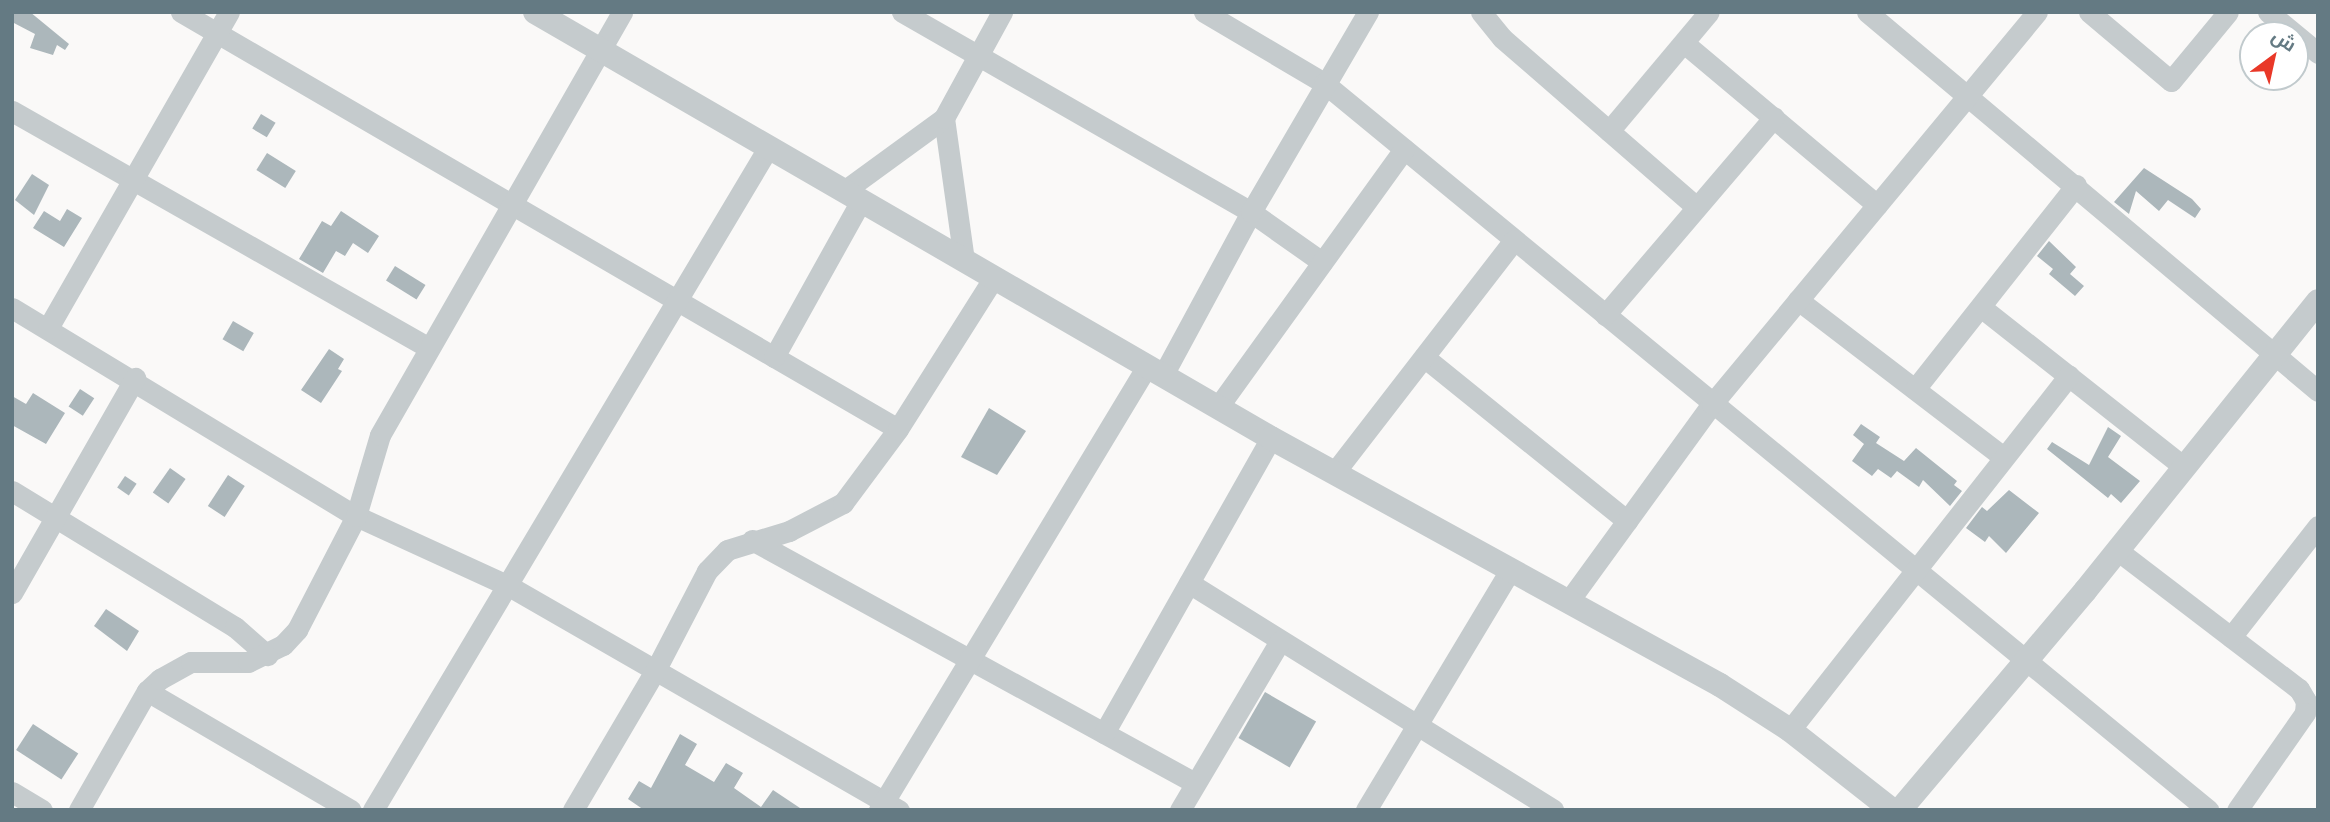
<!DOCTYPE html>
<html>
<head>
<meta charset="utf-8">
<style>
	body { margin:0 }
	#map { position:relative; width:2330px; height:822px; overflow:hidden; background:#faf9f8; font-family:"Archivo Narrow",Cairo,sans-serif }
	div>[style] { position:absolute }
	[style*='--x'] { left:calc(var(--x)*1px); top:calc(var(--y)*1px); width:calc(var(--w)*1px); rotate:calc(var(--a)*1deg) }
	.building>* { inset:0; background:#acb7bb; transform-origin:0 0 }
	.minor>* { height:21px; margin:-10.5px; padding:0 10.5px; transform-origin:10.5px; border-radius:10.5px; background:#c5cbcd }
	.tertiary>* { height:24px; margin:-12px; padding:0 12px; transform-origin:12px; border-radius:12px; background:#c5cbcd }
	span { translate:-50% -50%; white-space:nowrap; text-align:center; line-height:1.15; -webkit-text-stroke:7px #fff; paint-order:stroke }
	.frame { position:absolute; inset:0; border:14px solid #647a83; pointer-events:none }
	.north { position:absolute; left:2239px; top:21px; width:70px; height:70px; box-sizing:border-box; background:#fff; border:2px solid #c1cacd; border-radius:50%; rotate:33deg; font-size:19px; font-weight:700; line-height:28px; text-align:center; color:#647a83 }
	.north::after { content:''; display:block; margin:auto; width:24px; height:32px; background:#e93828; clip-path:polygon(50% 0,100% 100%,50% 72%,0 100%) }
</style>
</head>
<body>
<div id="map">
	<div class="building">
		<div style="clip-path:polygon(12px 12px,30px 12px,69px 44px,65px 50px,57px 45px,53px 55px,30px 48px,35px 34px,12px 22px)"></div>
		<div style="left:261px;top:114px;width:17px;height:17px;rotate:31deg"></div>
		<div style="left:267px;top:153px;width:34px;height:20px;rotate:32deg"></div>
		<div style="clip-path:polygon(2144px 168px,2192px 199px,2201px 209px,2195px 218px,2168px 200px,2159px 211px,2136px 191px,2129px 214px,2114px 202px)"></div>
		<div style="clip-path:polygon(32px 174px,49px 185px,34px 215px,15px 200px)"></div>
		<div style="clip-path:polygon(67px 209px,82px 218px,64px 247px,33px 228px,44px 211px,60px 221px)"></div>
		<div style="clip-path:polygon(341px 211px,379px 236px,368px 253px,353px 243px,345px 256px,336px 251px,323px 273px,299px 259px,322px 221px,331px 226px)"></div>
		<div style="clip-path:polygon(2049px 241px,2076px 267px,2070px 274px,2084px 286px,2075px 296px,2049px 274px,2053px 269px,2037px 256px)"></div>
		<div style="left:395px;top:266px;width:36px;height:17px;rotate:32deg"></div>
		<div style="left:233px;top:321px;width:24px;height:21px;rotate:30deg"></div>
		<div style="clip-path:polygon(329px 349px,344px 359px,338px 369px,342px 371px,321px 403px,301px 390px)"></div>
		<div style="left:80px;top:389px;width:17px;height:21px;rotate:33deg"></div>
		<div style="clip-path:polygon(33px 393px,65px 413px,46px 444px,12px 425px,12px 396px,26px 404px)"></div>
		<div style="clip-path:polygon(989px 408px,1026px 431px,997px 475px,961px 457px)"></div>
		<div style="clip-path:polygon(1861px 424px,1880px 437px,1876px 443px,1904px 461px,1916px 448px,1957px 481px,1954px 485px,1962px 491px,1950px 506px,1923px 480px,1919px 487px,1897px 471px,1891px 478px,1878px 469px,1872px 476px,1852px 461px,1864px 444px,1853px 435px)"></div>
		<div style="clip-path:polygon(2108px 427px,2121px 436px,2108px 457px,2140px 481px,2121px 503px,2111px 494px,2108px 498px,2047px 449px,2052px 442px,2089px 465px)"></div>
		<div style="left:170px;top:468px;width:19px;height:30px;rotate:35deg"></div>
		<div style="left:228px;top:475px;width:20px;height:37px;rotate:33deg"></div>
		<div style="left:125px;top:476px;width:14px;height:14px;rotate:34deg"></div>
		<div style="clip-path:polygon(2009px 490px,2039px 513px,2006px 553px,1989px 536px,1985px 542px,1966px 528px,1982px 507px,1987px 511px)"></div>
		<div style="clip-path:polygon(106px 609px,139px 631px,127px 651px,94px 626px)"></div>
		<div style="left:1265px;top:692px;width:59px;height:53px;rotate:30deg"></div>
		<div style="left:33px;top:724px;width:54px;height:31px;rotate:33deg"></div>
		<div style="clip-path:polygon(680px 734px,697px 744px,685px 765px,714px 782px,726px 763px,743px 773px,734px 788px,761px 807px,773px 790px,803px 810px,644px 810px,628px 799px,639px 781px,651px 788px)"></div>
	</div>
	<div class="minor">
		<div style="--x:181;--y:12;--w:829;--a:30.18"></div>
		<div style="--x:902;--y:12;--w:402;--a:29.8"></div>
		<div style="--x:1251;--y:212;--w:87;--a:35.2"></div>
		<div style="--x:1204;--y:12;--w:139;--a:30.6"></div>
		<div style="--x:1324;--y:83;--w:1145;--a:39.43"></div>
		<div style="--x:1481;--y:12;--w:33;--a:51"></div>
		<div style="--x:1502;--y:38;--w:256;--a:41"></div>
		<div style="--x:1867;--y:12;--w:589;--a:40.04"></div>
		<div style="--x:2089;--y:12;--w:107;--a:40.1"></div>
		<div style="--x:2171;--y:81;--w:89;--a:-50.4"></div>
		<div style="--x:2268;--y:12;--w:65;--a:39.4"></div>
		<div style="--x:1684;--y:43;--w:252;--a:40"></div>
		<div style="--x:12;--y:111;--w:477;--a:29.6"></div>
		<div style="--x:944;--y:118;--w:143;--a:82"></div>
		<div style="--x:1609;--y:131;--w:155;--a:-50"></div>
		<div style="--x:844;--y:191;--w:124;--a:-36.1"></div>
		<div style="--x:944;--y:118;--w:121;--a:-61.3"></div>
		<div style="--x:1798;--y:300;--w:257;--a:37.4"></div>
		<div style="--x:12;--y:308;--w:402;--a:31.2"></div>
		<div style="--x:356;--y:516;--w:168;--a:24.6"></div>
		<div style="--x:509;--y:586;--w:450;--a:29.9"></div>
		<div style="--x:1982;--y:308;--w:257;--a:38.2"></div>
		<div style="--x:1605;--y:315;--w:260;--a:-49.5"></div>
		<div style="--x:48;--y:328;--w:364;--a:-60.2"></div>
		<div style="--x:774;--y:357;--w:179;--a:-60.9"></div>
		<div style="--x:1424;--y:357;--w:261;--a:38.9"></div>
		<div style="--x:1163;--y:375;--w:185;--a:-61.6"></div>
		<div style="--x:1251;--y:212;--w:232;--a:-59.7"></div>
		<div style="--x:1915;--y:389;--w:260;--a:-51.7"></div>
		<div style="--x:1218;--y:407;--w:318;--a:-54.2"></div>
		<div style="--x:1334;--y:473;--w:294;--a:-52.3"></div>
		<div style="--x:12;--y:491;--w:261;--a:31.4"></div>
		<div style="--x:235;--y:627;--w:43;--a:41.2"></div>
		<div style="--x:752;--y:540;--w:505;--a:28.75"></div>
		<div style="--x:2117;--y:550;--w:229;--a:37.4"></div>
		<div style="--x:2299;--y:689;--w:14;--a:60"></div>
		<div style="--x:2306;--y:701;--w:12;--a:95"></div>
		<div style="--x:2305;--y:713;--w:118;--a:125"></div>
		<div style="--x:1189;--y:583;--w:429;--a:31.9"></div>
		<div style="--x:12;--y:593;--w:248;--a:-60.2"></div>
		<div style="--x:1568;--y:602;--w:245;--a:-54"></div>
		<div style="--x:1712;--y:404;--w:509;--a:-50.34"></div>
		<div style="--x:2231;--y:637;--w:141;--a:-51.9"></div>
		<div style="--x:147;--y:691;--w:236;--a:30.3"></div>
		<div style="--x:1790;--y:730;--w:451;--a:-51.8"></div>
		<div style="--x:1104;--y:733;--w:339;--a:-60.5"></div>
		<div style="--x:12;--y:792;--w:35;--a:31"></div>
		<div style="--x:79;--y:810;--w:137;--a:-60.3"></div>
		<div style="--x:147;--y:691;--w:18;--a:-43"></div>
		<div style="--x:160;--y:679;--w:35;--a:-29"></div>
		<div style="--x:191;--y:662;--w:57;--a:0"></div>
		<div style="--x:248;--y:662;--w:39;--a:-26"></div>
		<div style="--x:283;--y:645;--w:21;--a:-47"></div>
		<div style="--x:297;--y:630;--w:128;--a:-62.6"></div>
		<div style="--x:356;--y:516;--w:84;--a:-73.5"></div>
		<div style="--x:380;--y:435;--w:487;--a:-60.2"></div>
		<div style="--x:373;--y:810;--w:771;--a:-59.18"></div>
		<div style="--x:573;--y:810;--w:161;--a:-59.5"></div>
		<div style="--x:655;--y:671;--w:113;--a:-62.5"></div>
		<div style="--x:707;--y:571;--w:29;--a:-46"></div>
		<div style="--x:727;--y:550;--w:65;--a:-17"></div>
		<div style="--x:789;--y:531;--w:61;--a:-27.4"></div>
		<div style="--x:843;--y:503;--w:92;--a:-53.4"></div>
		<div style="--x:898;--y:429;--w:180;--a:-57.7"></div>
		<div style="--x:879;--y:810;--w:519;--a:-58.88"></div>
		<div style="--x:1180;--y:810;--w:196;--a:-59.4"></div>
		<div style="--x:1366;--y:810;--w:280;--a:-59"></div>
	</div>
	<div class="tertiary">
		<div style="--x:535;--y:12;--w:850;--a:30.06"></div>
		<div style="--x:1271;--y:438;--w:512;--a:28.82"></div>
		<div style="--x:1720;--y:685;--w:83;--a:32.7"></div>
		<div style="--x:1790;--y:730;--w:130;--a:38.1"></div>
		<div style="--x:1900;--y:810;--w:287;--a:-49.8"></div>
		<div style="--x:2085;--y:591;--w:372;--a:-51.2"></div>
	</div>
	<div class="frame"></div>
	<div class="north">ش</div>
</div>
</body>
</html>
